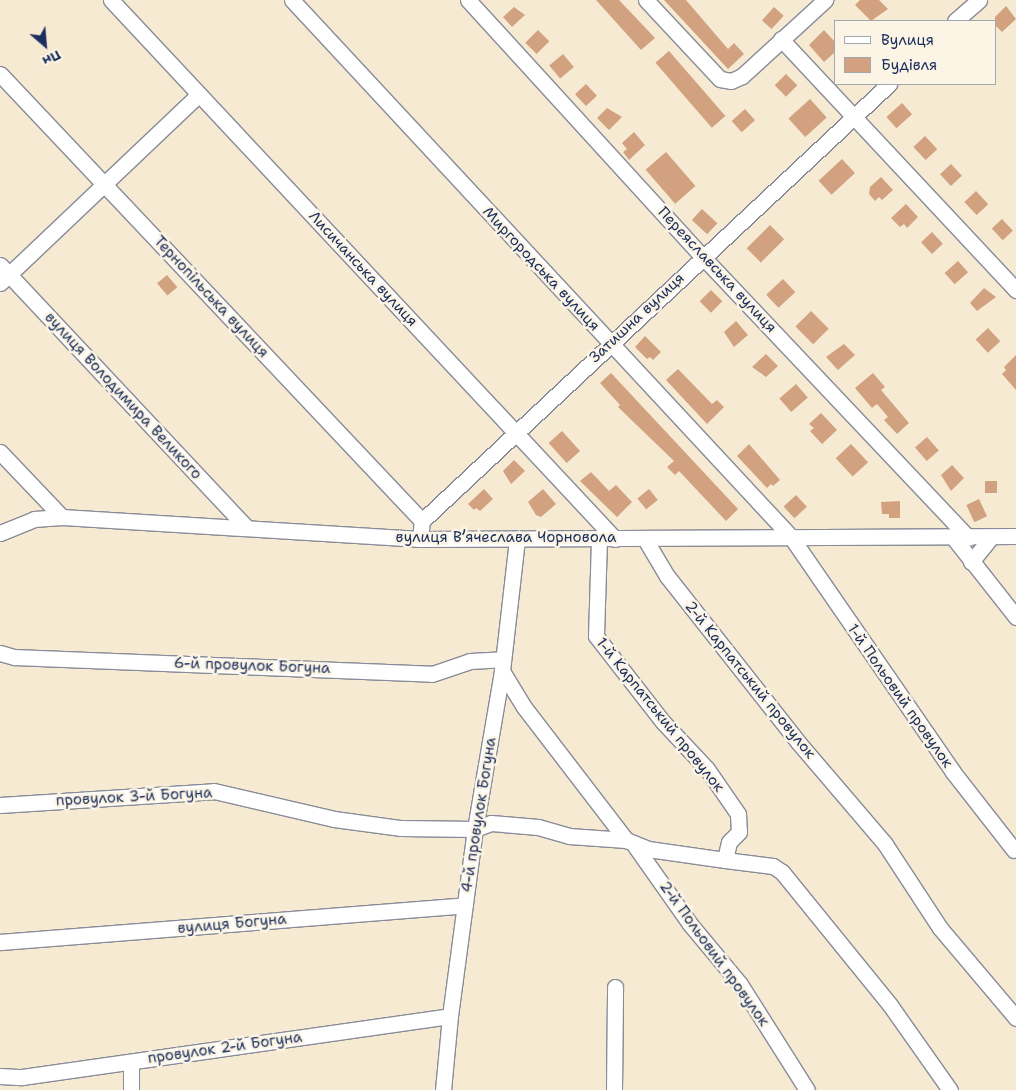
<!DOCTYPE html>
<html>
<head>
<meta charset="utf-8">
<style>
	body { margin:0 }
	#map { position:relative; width:1016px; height:1090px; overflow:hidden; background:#f7ead3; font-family:"Shantell Sans",sans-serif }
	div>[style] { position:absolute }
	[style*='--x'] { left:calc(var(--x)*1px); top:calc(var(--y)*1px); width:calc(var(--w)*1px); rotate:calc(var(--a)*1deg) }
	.building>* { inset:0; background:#d2a180; transform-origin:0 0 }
	.roads { filter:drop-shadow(1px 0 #898c98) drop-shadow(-1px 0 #898c98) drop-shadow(0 1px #898c98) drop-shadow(0 -1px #898c98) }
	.minor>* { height:15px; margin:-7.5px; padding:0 7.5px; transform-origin:7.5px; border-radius:7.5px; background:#fff }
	span { translate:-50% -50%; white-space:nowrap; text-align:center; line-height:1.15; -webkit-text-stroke:5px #fcf5e5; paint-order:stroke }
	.street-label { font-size:15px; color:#1b2f5e }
	.legend { position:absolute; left:834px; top:20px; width:162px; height:65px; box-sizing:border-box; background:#fcf5e5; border:1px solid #a2a6af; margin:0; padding:6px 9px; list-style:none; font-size:15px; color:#1b2f5e }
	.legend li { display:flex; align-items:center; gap:10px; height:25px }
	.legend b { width:25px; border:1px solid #a2a6af }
	.north { position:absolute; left:20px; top:20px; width:50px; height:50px; -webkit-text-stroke:4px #fcf5e5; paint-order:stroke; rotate:153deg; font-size:14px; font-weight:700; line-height:20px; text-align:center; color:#1b2f5e }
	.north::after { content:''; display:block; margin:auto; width:18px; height:22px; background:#1b2f5e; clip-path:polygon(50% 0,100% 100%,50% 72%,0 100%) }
</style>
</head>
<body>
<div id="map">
	<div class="building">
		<div style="clip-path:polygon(596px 0,619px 0,655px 38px,641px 50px)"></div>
		<div style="clip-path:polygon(664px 0,686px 0,728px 49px,734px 43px,744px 54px,728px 69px)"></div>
		<div style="clip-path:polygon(860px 0,879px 0,888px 9px,871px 21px,855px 5px)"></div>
		<div style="clip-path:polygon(1006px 6px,1016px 19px,1002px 32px,995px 25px,995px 17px)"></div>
		<div style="clip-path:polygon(514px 7px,525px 15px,512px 27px,503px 17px)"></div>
		<div style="left:774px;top:7px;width:13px;height:18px;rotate:42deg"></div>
		<div style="left:538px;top:30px;width:16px;height:18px;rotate:45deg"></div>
		<div style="clip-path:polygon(824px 30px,835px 42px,835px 52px,824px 62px,809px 45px)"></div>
		<div style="left:669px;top:51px;width:86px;height:18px;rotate:49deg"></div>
		<div style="left:563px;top:54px;width:17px;height:18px;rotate:50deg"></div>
		<div style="left:786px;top:74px;width:16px;height:16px;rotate:45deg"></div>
		<div style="left:586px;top:84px;width:16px;height:15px;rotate:47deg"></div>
		<div style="left:810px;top:99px;width:25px;height:29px;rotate:48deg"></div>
		<div style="left:902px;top:103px;width:15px;height:21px;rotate:48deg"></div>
		<div style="clip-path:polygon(607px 108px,622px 117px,609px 130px,597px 118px)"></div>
		<div style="left:745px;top:109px;width:15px;height:18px;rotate:48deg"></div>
		<div style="clip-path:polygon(634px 132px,645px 145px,629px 160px,623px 152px,627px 149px,622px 143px)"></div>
		<div style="left:925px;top:136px;width:18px;height:16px;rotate:47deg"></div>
		<div style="left:666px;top:152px;width:45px;height:27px;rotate:49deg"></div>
		<div style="left:842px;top:159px;width:19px;height:32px;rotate:47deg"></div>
		<div style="left:951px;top:164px;width:16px;height:15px;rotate:47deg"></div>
		<div style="clip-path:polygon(881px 177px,893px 190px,882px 200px,879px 197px,875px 201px,869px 194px,870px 187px)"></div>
		<div style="left:976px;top:191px;width:18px;height:16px;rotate:47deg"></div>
		<div style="clip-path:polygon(906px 204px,918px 217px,907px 228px,904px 224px,900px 227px,891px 218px)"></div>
		<div style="left:702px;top:209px;width:21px;height:15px;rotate:43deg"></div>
		<div style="left:1002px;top:219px;width:16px;height:14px;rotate:47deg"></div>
		<div style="left:770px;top:225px;width:20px;height:33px;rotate:45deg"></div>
		<div style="left:932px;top:232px;width:16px;height:15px;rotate:47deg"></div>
		<div style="left:958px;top:261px;width:15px;height:18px;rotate:48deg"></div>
		<div style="left:167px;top:275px;width:16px;height:13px;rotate:50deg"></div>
		<div style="left:783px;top:279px;width:18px;height:23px;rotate:47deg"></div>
		<div style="clip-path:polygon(984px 288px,996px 297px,977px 311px,970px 303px)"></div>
		<div style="left:711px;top:290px;width:16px;height:16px;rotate:45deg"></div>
		<div style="left:811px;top:311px;width:25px;height:22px;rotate:45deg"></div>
		<div style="clip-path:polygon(736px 321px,748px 335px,734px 347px,724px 332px)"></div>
		<div style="left:988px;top:328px;width:18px;height:17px;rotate:47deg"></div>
		<div style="clip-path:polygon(645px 336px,661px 352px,653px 360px,650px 357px,647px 359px,635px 347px)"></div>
		<div style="clip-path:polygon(844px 344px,855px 355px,838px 370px,826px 357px)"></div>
		<div style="clip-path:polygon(766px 354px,778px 366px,766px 377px,752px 367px)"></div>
		<div style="clip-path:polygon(1016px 355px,1016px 390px,1002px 374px,1006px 370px,1004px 367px)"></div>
		<div style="clip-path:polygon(678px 369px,712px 404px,717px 400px,724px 407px,707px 424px,666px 380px)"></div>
		<div style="clip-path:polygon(611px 373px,738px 509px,726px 521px,679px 471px,675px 475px,667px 467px,674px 461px,618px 407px,620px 405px,600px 383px)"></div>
		<div style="clip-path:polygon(873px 373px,885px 387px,881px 390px,909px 423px,897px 434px,884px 420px,888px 417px,877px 404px,872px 408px,855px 388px)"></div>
		<div style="left:796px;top:384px;width:18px;height:22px;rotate:49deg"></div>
		<div style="clip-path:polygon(821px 413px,837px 430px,822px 444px,810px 431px,814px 428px,809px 424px)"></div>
		<div style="left:562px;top:431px;width:27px;height:18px;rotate:48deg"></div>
		<div style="left:927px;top:437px;width:18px;height:16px;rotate:49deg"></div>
		<div style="clip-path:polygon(749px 444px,780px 480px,773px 486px,771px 484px,767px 488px,737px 456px)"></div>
		<div style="left:851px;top:444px;width:25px;height:21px;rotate:47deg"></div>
		<div style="clip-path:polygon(514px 460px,525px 471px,511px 484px,503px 471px)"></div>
		<div style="clip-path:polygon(952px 465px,964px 478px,951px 491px,941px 475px)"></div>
		<div style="clip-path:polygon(591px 472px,609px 491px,616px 485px,632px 502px,617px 517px,580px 481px)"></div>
		<div style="left:985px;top:481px;width:12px;height:12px"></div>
		<div style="clip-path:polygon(484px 489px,493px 499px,480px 511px,476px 508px,474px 510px,468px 504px)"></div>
		<div style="clip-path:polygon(543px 489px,556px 504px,541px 517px,536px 515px,528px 502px)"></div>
		<div style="left:649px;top:489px;width:14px;height:15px;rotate:51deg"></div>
		<div style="left:796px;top:495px;width:16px;height:17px;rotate:47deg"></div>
		<div style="left:979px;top:499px;width:19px;height:14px;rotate:65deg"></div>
		<div style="clip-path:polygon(900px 501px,900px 518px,889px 518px,889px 514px,882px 514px,881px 502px)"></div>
	</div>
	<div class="roads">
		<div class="minor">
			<div style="--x:111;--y:0;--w:738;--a:46.92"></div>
			<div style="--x:292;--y:0;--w:733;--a:47.1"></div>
			<div style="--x:791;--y:537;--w:285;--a:55.4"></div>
			<div style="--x:953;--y:772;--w:99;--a:52"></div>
			<div style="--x:468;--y:0;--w:347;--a:47.6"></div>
			<div style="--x:702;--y:256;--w:388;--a:46.6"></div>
			<div style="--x:646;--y:0;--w:108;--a:46.9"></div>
			<div style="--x:720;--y:79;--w:11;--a:10"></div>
			<div style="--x:731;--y:81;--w:12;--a:-24"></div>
			<div style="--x:742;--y:76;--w:113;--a:-42.5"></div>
			<div style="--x:955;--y:21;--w:32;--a:-41"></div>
			<div style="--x:781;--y:39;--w:344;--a:46.9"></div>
			<div style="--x:0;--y:74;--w:615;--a:46.65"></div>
			<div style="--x:0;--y:265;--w:359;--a:46.8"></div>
			<div style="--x:0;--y:283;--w:274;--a:-43.5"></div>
			<div style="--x:0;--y:452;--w:90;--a:46.4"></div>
			<div style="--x:0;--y:533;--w:37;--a:-22"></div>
			<div style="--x:34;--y:519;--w:28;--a:-4"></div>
			<div style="--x:62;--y:517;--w:359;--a:3.5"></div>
			<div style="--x:420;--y:539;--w:596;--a:-0.29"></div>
			<div style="--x:953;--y:537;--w:102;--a:51.8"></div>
			<div style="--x:420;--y:539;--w:18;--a:-84"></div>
			<div style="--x:422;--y:521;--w:640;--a:-43.1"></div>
			<div style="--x:645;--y:539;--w:43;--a:59.3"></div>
			<div style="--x:667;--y:576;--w:211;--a:51.7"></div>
			<div style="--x:798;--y:742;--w:134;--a:49.5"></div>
			<div style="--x:885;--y:844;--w:100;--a:56.8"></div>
			<div style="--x:940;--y:928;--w:118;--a:49.8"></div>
			<div style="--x:599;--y:540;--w:96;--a:91.8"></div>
			<div style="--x:596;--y:636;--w:109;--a:52.1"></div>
			<div style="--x:663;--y:722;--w:64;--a:46.9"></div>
			<div style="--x:707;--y:769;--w:55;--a:55.4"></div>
			<div style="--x:738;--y:814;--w:18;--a:87"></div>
			<div style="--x:739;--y:832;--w:14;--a:135"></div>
			<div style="--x:729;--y:842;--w:18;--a:103"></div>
			<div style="--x:725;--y:860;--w:48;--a:7.1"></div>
			<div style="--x:773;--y:866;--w:11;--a:34"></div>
			<div style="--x:782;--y:872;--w:171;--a:50.9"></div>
			<div style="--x:890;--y:1005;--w:104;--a:54.8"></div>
			<div style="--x:971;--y:562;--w:32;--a:-51"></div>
			<div style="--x:0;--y:653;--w:15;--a:16"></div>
			<div style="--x:14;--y:657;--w:418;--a:2.3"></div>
			<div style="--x:432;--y:674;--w:40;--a:-18.9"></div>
			<div style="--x:470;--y:661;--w:33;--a:-3"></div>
			<div style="--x:502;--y:671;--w:42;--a:58.6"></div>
			<div style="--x:524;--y:707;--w:168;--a:52.5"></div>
			<div style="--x:0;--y:805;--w:214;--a:-3.7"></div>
			<div style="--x:214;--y:791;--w:123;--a:13.1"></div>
			<div style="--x:334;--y:819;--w:68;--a:7.7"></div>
			<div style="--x:401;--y:828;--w:74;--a:0.8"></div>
			<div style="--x:475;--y:829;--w:17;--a:-21"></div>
			<div style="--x:491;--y:823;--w:47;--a:4.9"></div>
			<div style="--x:538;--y:827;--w:32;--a:16"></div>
			<div style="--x:569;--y:836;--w:57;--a:4"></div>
			<div style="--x:626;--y:840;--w:24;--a:22"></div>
			<div style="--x:648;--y:849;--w:78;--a:8.1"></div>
			<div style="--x:635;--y:846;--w:95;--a:54.8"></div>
			<div style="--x:690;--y:924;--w:78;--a:50.2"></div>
			<div style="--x:740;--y:984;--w:125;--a:57.7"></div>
			<div style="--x:0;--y:942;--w:466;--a:-4.5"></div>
			<div style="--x:131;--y:1062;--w:28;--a:90"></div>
			<div style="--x:0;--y:1076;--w:22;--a:3"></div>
			<div style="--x:22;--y:1077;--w:432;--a:-8.1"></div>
			<div style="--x:443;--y:1090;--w:74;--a:-84.6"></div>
			<div style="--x:450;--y:1016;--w:189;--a:-82.4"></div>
			<div style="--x:475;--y:829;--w:160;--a:-80.3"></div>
			<div style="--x:502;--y:671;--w:133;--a:-83.5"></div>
			<div style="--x:614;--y:1090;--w:103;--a:-89.4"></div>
		</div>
	</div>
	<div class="street-label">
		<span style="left:363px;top:269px;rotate:47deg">Лисичанська вулиця</span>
		<span style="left:541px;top:269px;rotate:47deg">Миргородська вулиця</span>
		<span style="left:717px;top:270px;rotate:47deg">Переяславська вулиця</span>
		<span style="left:211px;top:297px;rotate:47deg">Тернопільська вулиця</span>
		<span style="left:637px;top:318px;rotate:-43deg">Затишна вулиця</span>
		<span style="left:123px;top:396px;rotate:47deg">вулиця Володимира Великого</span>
		<span style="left:506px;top:538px">вулиця Вʼячеслава Чорновола</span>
		<span style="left:252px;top:666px;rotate:2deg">6-й провулок Богуна</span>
		<span style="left:750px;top:680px;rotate:51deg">2-й Карпатський провулок</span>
		<span style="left:900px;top:696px;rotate:55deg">1-й Польовий провулок</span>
		<span style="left:660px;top:715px;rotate:51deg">1-й Карпатський провулок</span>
		<span style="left:134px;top:797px;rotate:-3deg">провулок 3-й Богуна</span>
		<span style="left:479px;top:815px;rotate:-81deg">4-й провулок Богуна</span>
		<span style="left:232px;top:924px;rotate:-5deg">вулиця Богуна</span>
		<span style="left:714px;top:954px;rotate:54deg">2-й Польовий провулок</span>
		<span style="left:225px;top:1048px;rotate:-8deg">провулок 2-й Богуна</span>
	</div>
	<ul class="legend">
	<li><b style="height:6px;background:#fff"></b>Вулиця</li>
	<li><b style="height:14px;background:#d2a180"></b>Будівля</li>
	</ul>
	<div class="north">Пн</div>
</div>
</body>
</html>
